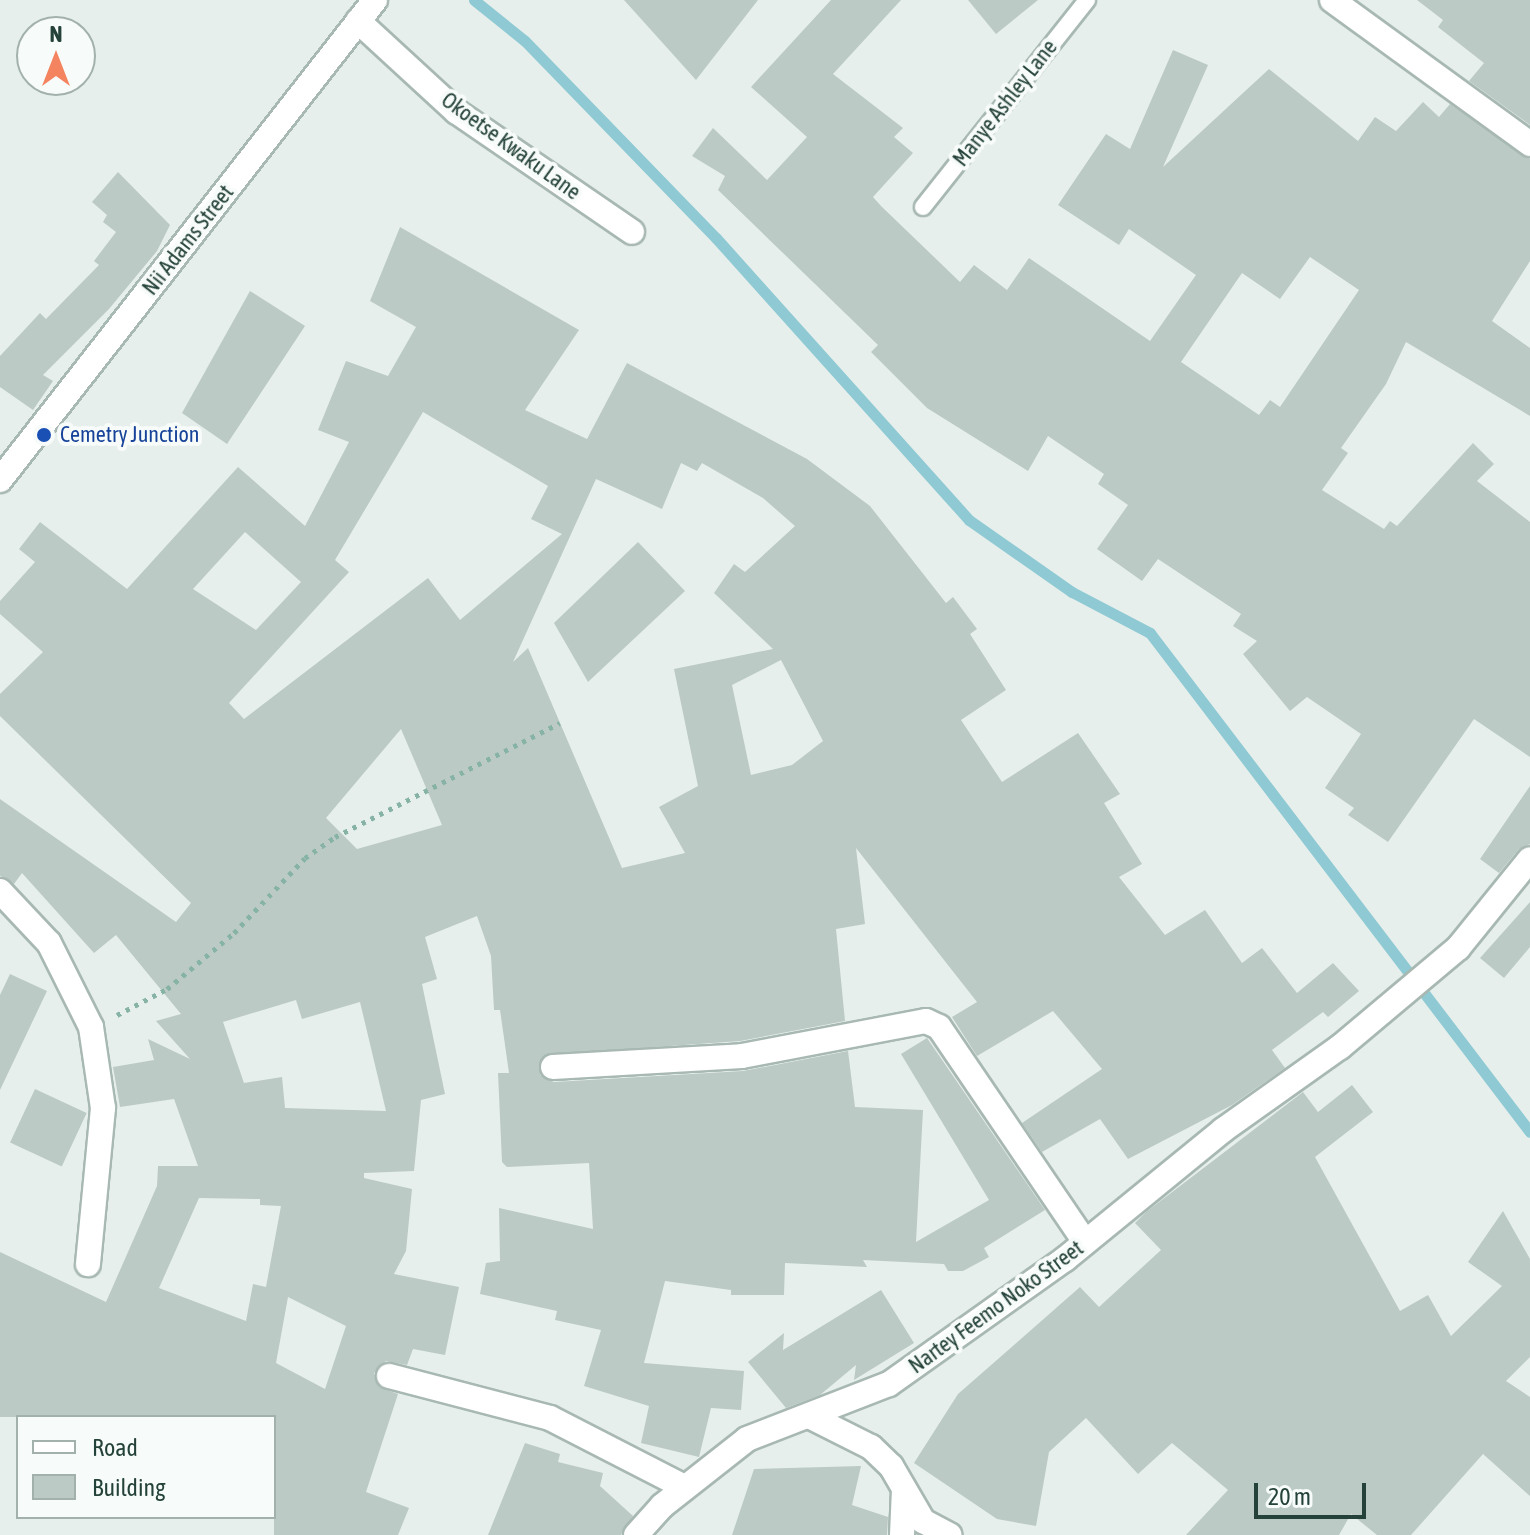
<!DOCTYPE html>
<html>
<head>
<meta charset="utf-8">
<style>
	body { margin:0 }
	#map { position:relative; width:1530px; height:1535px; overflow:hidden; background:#e6efeb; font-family:"Asap Condensed",sans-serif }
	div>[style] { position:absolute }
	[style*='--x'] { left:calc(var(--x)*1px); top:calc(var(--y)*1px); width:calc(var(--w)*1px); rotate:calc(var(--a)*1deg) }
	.stream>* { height:11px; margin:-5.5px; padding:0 5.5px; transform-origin:5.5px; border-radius:5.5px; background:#8ec9d4 }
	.building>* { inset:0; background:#bbcac4; transform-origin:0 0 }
	.path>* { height:5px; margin-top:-2.5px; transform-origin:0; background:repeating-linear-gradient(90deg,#86b3a5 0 4px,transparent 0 10px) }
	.roads { filter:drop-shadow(2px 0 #a8b8b2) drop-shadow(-2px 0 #a8b8b2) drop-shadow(0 2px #a8b8b2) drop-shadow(0 -2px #a8b8b2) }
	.lane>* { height:16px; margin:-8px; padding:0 8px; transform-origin:8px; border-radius:8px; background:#fff }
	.street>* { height:24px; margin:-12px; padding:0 12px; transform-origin:12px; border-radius:12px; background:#fff }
	.secondary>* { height:24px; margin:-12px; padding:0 12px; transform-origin:12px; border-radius:12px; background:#fff }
	.dots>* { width:22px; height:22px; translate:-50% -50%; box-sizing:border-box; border:4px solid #f7fbf9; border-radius:50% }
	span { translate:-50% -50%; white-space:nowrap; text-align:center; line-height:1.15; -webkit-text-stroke:8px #f7fbf9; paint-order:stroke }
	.street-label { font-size:22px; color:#24423a }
	.transit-label { font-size:22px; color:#164399 }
	.left { translate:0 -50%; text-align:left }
	.legend { position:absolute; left:16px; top:1415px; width:260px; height:104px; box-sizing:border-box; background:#f7fbf9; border:2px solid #a3b1ad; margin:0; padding:10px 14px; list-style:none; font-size:24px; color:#24423a }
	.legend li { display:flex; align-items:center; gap:16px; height:40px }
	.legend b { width:40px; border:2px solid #a3b1ad }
	.north { position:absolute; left:16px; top:16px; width:80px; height:80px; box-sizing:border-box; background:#f7fbf9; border:2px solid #a3b1ad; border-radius:50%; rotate:0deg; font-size:22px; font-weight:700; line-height:32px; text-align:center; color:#24423a }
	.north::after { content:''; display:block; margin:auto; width:28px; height:36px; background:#f4845f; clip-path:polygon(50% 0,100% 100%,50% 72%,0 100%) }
	.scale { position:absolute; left:1254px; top:1483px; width:112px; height:36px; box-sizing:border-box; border:4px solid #24423a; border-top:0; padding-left:10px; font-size:24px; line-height:28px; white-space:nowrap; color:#24423a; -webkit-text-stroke:6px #f7fbf9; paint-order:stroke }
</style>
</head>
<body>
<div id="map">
	<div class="stream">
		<div style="--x:474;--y:0;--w:65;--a:38.8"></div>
		<div style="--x:525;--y:41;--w:274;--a:45.9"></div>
		<div style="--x:716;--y:238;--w:379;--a:48.1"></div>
		<div style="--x:969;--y:520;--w:126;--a:35"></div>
		<div style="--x:1072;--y:592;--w:88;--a:27.7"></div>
		<div style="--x:1150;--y:633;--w:627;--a:52.71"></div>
	</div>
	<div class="building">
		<div style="clip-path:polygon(624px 0,758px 0,696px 80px)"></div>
		<div style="clip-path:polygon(evenodd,831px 0,901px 0,833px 74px,903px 128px,894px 137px,913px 153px,873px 197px,881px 206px,960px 282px,974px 265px,1007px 290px,1029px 258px,1150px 341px,1196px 275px,1129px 229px,1119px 245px,1058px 205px,1106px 134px,1130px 149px,1173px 50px,1208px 65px,1163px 167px,1269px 69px,1358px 141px,1375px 117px,1396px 131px,1423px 102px,1439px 117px,1450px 104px,1530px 159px,1530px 261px,1492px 321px,1530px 348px,1530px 416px,1406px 342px,1386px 384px,1341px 448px,1348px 453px,1322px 490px,1384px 529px,1390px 521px,1397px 526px,1473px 443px,1494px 464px,1477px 481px,1530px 522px,1530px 757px,1474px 719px,1388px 842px,1348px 815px,1354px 808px,1325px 788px,1361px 734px,1307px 697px,1290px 711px,1243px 654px,1257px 641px,1233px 626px,1241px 614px,1158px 559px,1142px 581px,1097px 549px,1128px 505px,1098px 484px,1104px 474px,1048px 436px,1028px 471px,927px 408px,871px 352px,878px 345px,718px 190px,725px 176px,692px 156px,713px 128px,767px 180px,807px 137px,751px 87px,831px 0,1310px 257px,1359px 290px,1280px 407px,1270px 400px,1259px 415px,1181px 362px,1242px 273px,1280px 299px,1310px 257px)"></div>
		<div style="clip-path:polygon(968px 0,1038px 0,996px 34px)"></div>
		<div style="clip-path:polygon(1417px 0,1530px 0,1530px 125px,1469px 81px,1484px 63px,1438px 27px,1443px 20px)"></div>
		<div style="clip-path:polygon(80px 40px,95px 50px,80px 72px)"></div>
		<div style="clip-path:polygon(118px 172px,170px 225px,157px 251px,109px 309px,43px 375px,53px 381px,33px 410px,0 387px,0 356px,40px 313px,46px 319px,99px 265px,94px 261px,116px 232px,103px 222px,107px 215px,92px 202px)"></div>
		<div style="clip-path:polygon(evenodd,400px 227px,579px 330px,525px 410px,587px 439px,627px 363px,807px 459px,870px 506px,946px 603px,953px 597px,977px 629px,970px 634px,1006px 690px,961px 720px,1002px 782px,1078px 733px,1120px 794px,1104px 803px,1142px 864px,1119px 877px,1165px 935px,1205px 910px,1242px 963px,1262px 948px,1297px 993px,1333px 963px,1359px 991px,1328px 1017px,1323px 1012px,1272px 1050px,1285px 1068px,1232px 1105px,1128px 1159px,1100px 1119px,1042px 1152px,1022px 1123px,1102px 1069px,1053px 1011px,977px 1056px,952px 1017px,977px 1002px,856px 848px,865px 924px,836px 929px,845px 1021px,740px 1041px,544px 1055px,540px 1075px,554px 1082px,743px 1071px,848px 1051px,855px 1107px,923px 1110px,916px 1242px,989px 1200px,901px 1054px,927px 1038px,1045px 1210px,984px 1248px,989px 1257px,963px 1271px,948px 1271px,944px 1264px,863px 1260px,867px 1267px,785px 1263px,784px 1295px,731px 1295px,731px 1290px,665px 1281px,644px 1363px,744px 1371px,741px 1410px,711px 1408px,699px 1457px,641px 1443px,649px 1406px,584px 1386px,601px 1330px,555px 1320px,557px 1311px,480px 1294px,486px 1263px,500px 1261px,499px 1208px,593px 1229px,589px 1163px,507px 1167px,502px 1162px,498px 1073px,509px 1073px,500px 1010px,494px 1010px,491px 956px,477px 916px,425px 937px,437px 979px,422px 984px,445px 1094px,421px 1100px,414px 1171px,364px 1173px,364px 1178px,412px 1189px,406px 1251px,394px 1274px,459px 1287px,445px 1355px,413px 1349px,407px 1365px,386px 1361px,374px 1373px,379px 1387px,398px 1394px,366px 1492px,409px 1508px,398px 1535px,274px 1535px,274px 1417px,0 1417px,0 1252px,106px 1302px,157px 1186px,158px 1166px,198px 1166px,174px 1099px,120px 1107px,113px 1067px,154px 1060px,148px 1039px,190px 1059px,156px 1021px,181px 1014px,116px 935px,94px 953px,22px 873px,14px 884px,0 876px,0 799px,176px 922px,191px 903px,0 716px,0 694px,43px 652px,0 614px,0 601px,35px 562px,19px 549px,40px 522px,127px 589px,238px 467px,305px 526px,349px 442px,318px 430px,346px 361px,388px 376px,416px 327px,370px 301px,400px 227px,423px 412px,548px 486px,531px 519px,562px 534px,460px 620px,428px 578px,244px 719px,229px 703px,349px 572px,335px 560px,423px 412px,400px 227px,681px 463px,697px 471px,702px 463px,763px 498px,795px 526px,745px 572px,734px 564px,714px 593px,773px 649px,674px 669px,698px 786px,659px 807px,685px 853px,622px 868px,528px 648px,513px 662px,596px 479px,662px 509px,681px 463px,400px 227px,245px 532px,301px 582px,256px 630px,193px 589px,245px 532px,400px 227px,781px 660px,823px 741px,792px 765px,751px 775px,732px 685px,781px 660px,400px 227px,401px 729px,442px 825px,357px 849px,326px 818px,401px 729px,400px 227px,296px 1000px,302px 1019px,360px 1002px,386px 1111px,285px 1108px,282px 1077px,244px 1083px,223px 1022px,296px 1000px,400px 227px,199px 1198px,260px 1199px,260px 1205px,281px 1206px,266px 1287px,253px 1284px,246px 1321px,159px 1288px,199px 1198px,400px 227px,288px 1297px,346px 1326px,325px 1389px,276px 1363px,288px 1297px)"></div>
		<div style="clip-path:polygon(250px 291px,305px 326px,227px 444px,182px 413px)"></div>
		<div style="clip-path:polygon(638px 542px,685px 591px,588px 682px,554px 623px)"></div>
		<div style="clip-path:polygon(1530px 786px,1530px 844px,1519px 849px,1499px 873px,1480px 859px)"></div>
		<div style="clip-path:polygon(1530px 902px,1530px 947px,1504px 978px,1480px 958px)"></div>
		<div style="clip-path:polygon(10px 974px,47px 991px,0 1090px,0 995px)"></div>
		<div style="clip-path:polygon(1352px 1085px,1373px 1112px,1315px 1157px,1400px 1311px,1428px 1295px,1451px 1336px,1502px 1286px,1468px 1262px,1503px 1211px,1530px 1259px,1530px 1357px,1506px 1381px,1530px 1397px,1530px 1496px,1483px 1454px,1411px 1535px,1377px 1535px,1351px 1514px,1339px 1535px,1186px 1535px,1228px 1490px,1172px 1443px,1138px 1474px,1086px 1418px,1049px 1452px,1036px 1526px,997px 1519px,914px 1463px,958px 1394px,1080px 1287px,1099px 1307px,1161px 1250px,1135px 1223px,1146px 1212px,1303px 1092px,1318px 1112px)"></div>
		<div style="left:35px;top:1089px;width:57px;height:59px;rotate:25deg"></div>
		<div style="clip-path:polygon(881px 1290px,914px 1343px,854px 1380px,856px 1365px,820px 1395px,786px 1408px,748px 1362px,784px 1333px,783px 1350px)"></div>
		<div style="clip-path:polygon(525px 1443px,560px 1454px,558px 1462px,603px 1473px,600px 1486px,633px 1516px,621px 1535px,488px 1535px)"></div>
		<div style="clip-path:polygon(861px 1466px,852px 1505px,888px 1517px,887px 1535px,732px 1535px,754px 1469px)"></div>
	</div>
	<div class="path">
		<div style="--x:117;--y:1015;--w:56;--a:-27.5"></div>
		<div style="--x:167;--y:989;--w:87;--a:-39.9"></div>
		<div style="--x:234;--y:933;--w:103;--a:-46.6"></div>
		<div style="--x:305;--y:858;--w:37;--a:-35"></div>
		<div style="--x:335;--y:837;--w:252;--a:-26.9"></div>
	</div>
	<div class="roads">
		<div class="lane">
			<div style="--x:923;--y:207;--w:264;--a:-51.6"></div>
		</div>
		<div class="street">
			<div style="--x:1332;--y:0;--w:245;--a:36"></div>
			<div style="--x:358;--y:21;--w:134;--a:42.6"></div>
			<div style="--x:457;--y:112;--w:212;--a:34.4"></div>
			<div style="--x:0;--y:891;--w:71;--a:46.7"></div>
			<div style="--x:49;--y:943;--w:94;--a:63.4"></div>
			<div style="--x:91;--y:1027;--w:82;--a:81.6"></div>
			<div style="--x:103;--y:1108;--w:157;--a:95.5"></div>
			<div style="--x:553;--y:1067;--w:189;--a:-3.3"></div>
			<div style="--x:742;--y:1056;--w:187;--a:-10.8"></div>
			<div style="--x:926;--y:1021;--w:14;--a:25"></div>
			<div style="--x:939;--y:1027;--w:260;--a:55.8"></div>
			<div style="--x:389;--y:1376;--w:166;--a:14.6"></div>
			<div style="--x:550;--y:1418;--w:151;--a:27.2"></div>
			<div style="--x:809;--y:1416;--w:69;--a:26.6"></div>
			<div style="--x:871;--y:1447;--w:28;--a:44"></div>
			<div style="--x:891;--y:1466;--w:64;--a:59.8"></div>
			<div style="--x:923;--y:1521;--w:30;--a:28"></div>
			<div style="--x:636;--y:1535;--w:39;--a:-48"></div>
			<div style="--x:662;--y:1506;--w:108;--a:-38.2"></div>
			<div style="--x:747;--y:1439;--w:152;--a:-21.2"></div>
			<div style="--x:889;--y:1384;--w:216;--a:-35.4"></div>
			<div style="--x:1065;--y:1259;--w:204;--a:-39.2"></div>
			<div style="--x:1223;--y:1130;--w:143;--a:-35.4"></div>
			<div style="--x:1340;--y:1047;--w:154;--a:-40"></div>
			<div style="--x:1458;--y:948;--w:114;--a:-51"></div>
			<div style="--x:902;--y:1535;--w:46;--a:-87.5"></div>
		</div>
		<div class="secondary">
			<div style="--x:0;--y:480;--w:609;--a:-52"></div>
		</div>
	</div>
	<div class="dots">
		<div style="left:44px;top:435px;background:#1a4fb4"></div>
	</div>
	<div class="street-label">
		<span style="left:1005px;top:103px;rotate:-52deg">Manye Ashley Lane</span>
		<span style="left:511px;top:146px;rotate:36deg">Okoetse Kwaku Lane</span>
		<span style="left:188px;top:240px;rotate:-52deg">Nii Adams Street</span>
		<span style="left:996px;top:1307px;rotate:-36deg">Nartey Feemo Noko Street</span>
	</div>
	<div class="transit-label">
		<span class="left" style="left:60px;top:435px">Cemetry Junction</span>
	</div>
	<ul class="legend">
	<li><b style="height:10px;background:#fff"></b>Road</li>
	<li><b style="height:22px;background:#bbcac4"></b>Building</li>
	</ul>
	<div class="north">N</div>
	<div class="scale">20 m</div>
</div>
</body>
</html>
